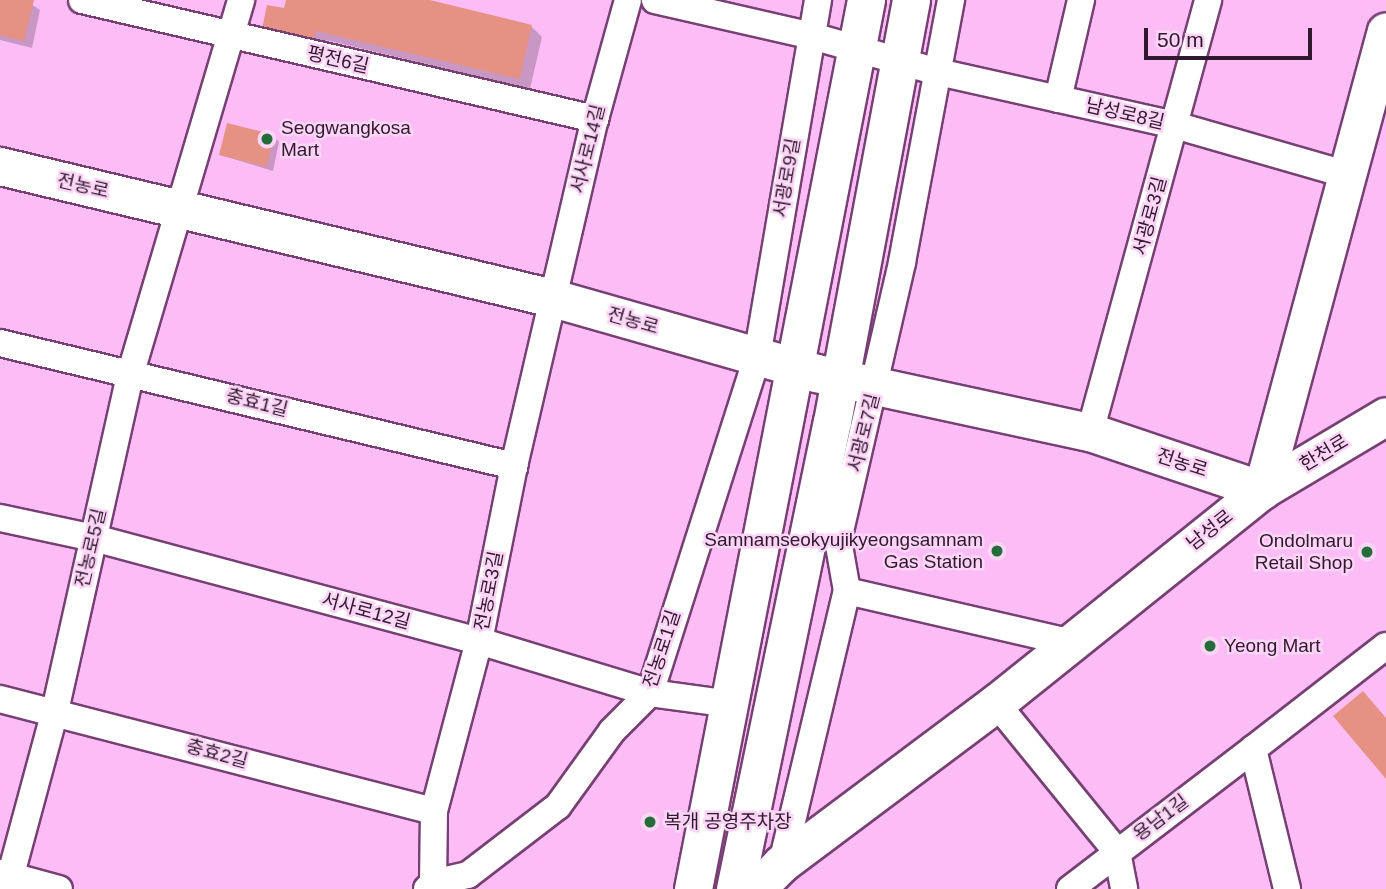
<!DOCTYPE html>
<html>
<head>
<meta charset="utf-8">
<style>
	body { margin:0 }
	#map { position:relative; width:1386px; height:889px; overflow:hidden; background:#fcbdf6; font-family:Helvetica,"Noto Sans KR",sans-serif }
	div>[style] { position:absolute }
	[style*='--x'] { left:calc(var(--x)*1px); top:calc(var(--y)*1px); width:calc(var(--w)*1px); rotate:calc(var(--a)*1deg) }
	.shadow>* { inset:0; background:#0003 }
	.building>* { inset:0; background:#e59284; transform-origin:0 0 }
	.roads { filter:drop-shadow(2px 0 #774073) drop-shadow(-2px 0 #774073) drop-shadow(0 2px #774073) drop-shadow(0 -2px #774073) }
	.street>* { height:26px; margin:-13px; padding:0 13px; transform-origin:13px; border-radius:13px; background:#fff }
	.secondary>* { height:37px; margin:-18.5px; padding:0 18.5px; transform-origin:18.5px; border-radius:18.5px; background:#fff }
	.dots>* { width:19px; height:19px; translate:-50% -50%; box-sizing:border-box; border:4px solid #fbd4f6; border-radius:50% }
	span { translate:-50% -50%; white-space:nowrap; text-align:center; line-height:1.15; -webkit-text-stroke:5px #fbd4f6; paint-order:stroke }
	.street-label { font-size:19px; color:#30192e }
	.poi-label { font-size:19px; color:#30192e }
	.left { translate:0 -50%; text-align:left }
	.right { translate:-100% -50%; text-align:right }
	.scale { position:absolute; left:1144px; top:28px; width:168px; height:32px; box-sizing:border-box; border:4px solid #30192e; border-top:0; padding-left:9px; font-size:21px; line-height:24px; white-space:nowrap; color:#30192e; -webkit-text-stroke:5px #fbd4f6; paint-order:stroke }
</style>
</head>
<body>
<div id="map">
	<div class="shadow">
		<div style="clip-path:polygon(0 0,25px 0,40px 10px,32px 48px,0 40px)"></div>
		<div style="clip-path:polygon(287px 0,422px 0,532px 27px,542px 37px,530px 89px,326px 40px,322px 55px,285px 11px)"></div>
		<div style="clip-path:polygon(274px 136px,279px 142px,273px 171px,220px 155px)"></div>
	</div>
	<div class="building">
		<div style="clip-path:polygon(0 0,34px 0,24px 41px,0 35px)"></div>
		<div style="clip-path:polygon(286px 0,430px 0,532px 25px,520px 79px,316px 31px,312px 46px,261px 34px,267px 5px,284px 8px)"></div>
		<div style="left:227px;top:123px;width:49px;height:33px;rotate:14deg"></div>
		<div style="clip-path:polygon(1363px 691px,1386px 718px,1386px 779px,1333px 716px)"></div>
	</div>
	<div class="roads">
		<div class="street">
			<div style="--x:82;--y:0;--w:527;--a:13.06"></div>
			<div style="--x:655;--y:0;--w:161;--a:12.9"></div>
			<div style="--x:812;--y:36;--w:131;--a:15.9"></div>
			<div style="--x:938;--y:72;--w:243;--a:12.6"></div>
			<div style="--x:1175;--y:125;--w:180;--a:16.1"></div>
			<div style="--x:1058;--y:99;--w:102;--a:-76.9"></div>
			<div style="--x:0;--y:343;--w:529;--a:13.46"></div>
			<div style="--x:1090;--y:432;--w:448;--a:-74.7"></div>
			<div style="--x:0;--y:518;--w:96;--a:12"></div>
			<div style="--x:94;--y:538;--w:399;--a:15"></div>
			<div style="--x:479;--y:641;--w:179;--a:16.9"></div>
			<div style="--x:650;--y:693;--w:81;--a:7.8"></div>
			<div style="--x:847;--y:591;--w:227;--a:13"></div>
			<div style="--x:0;--y:699;--w:448;--a:14.5"></div>
			<div style="--x:996;--y:703;--w:192;--a:50.9"></div>
			<div style="--x:1117;--y:852;--w:38;--a:79"></div>
			<div style="--x:1253;--y:749;--w:168;--a:-37.8"></div>
			<div style="--x:782;--y:863;--w:280;--a:-76.6"></div>
			<div style="--x:847;--y:591;--w:52;--a:-100"></div>
			<div style="--x:838;--y:540;--w:285;--a:-77"></div>
			<div style="--x:902;--y:262;--w:267;--a:-79.4"></div>
			<div style="--x:0;--y:873;--w:61;--a:15.2"></div>
			<div style="--x:433;--y:883;--w:72;--a:-89.2"></div>
			<div style="--x:434;--y:811;--w:176;--a:-75.2"></div>
			<div style="--x:479;--y:641;--w:178;--a:-78.7"></div>
			<div style="--x:514;--y:466;--w:356;--a:-76.9"></div>
			<div style="--x:595;--y:119;--w:123;--a:-74.5"></div>
			<div style="--x:7;--y:889;--w:184;--a:-74.9"></div>
			<div style="--x:55;--y:711;--w:347;--a:-77.4"></div>
			<div style="--x:131;--y:372;--w:388;--a:-73.5"></div>
			<div style="--x:427;--y:889;--w:8;--a:-45"></div>
			<div style="--x:433;--y:883;--w:36;--a:-13"></div>
			<div style="--x:468;--y:875;--w:113;--a:-37.5"></div>
			<div style="--x:558;--y:806;--w:92;--a:-54.2"></div>
			<div style="--x:612;--y:731;--w:54;--a:-45"></div>
			<div style="--x:650;--y:693;--w:353;--a:-72.3"></div>
			<div style="--x:757;--y:357;--w:362;--a:-80.3"></div>
			<div style="--x:1070;--y:889;--w:230;--a:-37.4"></div>
			<div style="--x:1253;--y:749;--w:144;--a:76.3"></div>
		</div>
		<div class="secondary">
			<div style="--x:0;--y:166;--w:569;--a:13.43"></div>
			<div style="--x:553;--y:298;--w:273;--a:15.9"></div>
			<div style="--x:816;--y:373;--w:280;--a:12.2"></div>
			<div style="--x:1090;--y:432;--w:182;--a:18.6"></div>
			<div style="--x:1262;--y:490;--w:475;--a:-74.9"></div>
			<div style="--x:693;--y:889;--w:906;--a:-78.99"></div>
			<div style="--x:735;--y:889;--w:477;--a:-78.3"></div>
			<div style="--x:832;--y:422;--w:429;--a:-79.4"></div>
			<div style="--x:756;--y:889;--w:37;--a:-45"></div>
			<div style="--x:782;--y:863;--w:267;--a:-36.8"></div>
			<div style="--x:996;--y:703;--w:341;--a:-38.7"></div>
			<div style="--x:1262;--y:490;--w:144;--a:-30.8"></div>
		</div>
	</div>
	<div class="dots">
		<div style="left:267px;top:139px;background:#246c39"></div>
		<div style="left:997px;top:551px;background:#246c39"></div>
		<div style="left:1367px;top:552px;background:#246c39"></div>
		<div style="left:1210px;top:646px;background:#246c39"></div>
		<div style="left:650px;top:822px;background:#246c39"></div>
	</div>
	<div class="street-label">
		<span style="left:338px;top:60px;rotate:13deg">평전6길</span>
		<span style="left:1125px;top:114px;rotate:13deg">남성로8길</span>
		<span style="left:588px;top:149px;rotate:-76deg">서사로14길</span>
		<span style="left:787px;top:178px;rotate:-80deg">서광로9길</span>
		<span style="left:83px;top:186px;rotate:13deg">전농로</span>
		<span style="left:1150px;top:216px;rotate:-75deg">서광로3길</span>
		<span style="left:633px;top:321px;rotate:16deg">전농로</span>
		<span style="left:257px;top:403px;rotate:14deg">충효1길</span>
		<span style="left:864px;top:433px;rotate:-76deg">서광로7길</span>
		<span style="left:1324px;top:453px;rotate:-31deg">한천로</span>
		<span style="left:1182px;top:463px;rotate:18deg">전농로</span>
		<span style="left:1210px;top:530px;rotate:-38deg">남성로</span>
		<span style="left:91px;top:548px;rotate:-77deg">전농로5길</span>
		<span style="left:489px;top:591px;rotate:-79deg">전농로3길</span>
		<span style="left:366px;top:611px;rotate:15deg">서사로12길</span>
		<span style="left:662px;top:649px;rotate:-72deg">전농로1길</span>
		<span style="left:217px;top:754px;rotate:15deg">충효2길</span>
		<span style="left:1161px;top:818px;rotate:-37deg">용남1길</span>
	</div>
	<div class="poi-label">
		<span class="left" style="left:281px;top:139px">Seogwangkosa<br>Mart</span>
		<span class="right" style="left:983px;top:551px">Samnamseokyujikyeongsamnam<br>Gas Station</span>
		<span class="right" style="left:1353px;top:552px">Ondolmaru<br>Retail Shop</span>
		<span class="left" style="left:1224px;top:646px">Yeong Mart</span>
		<span class="left" style="left:664px;top:822px">복개 공영주차장</span>
	</div>
	<div class="scale">50 m</div>
</div>
</body>
</html>
